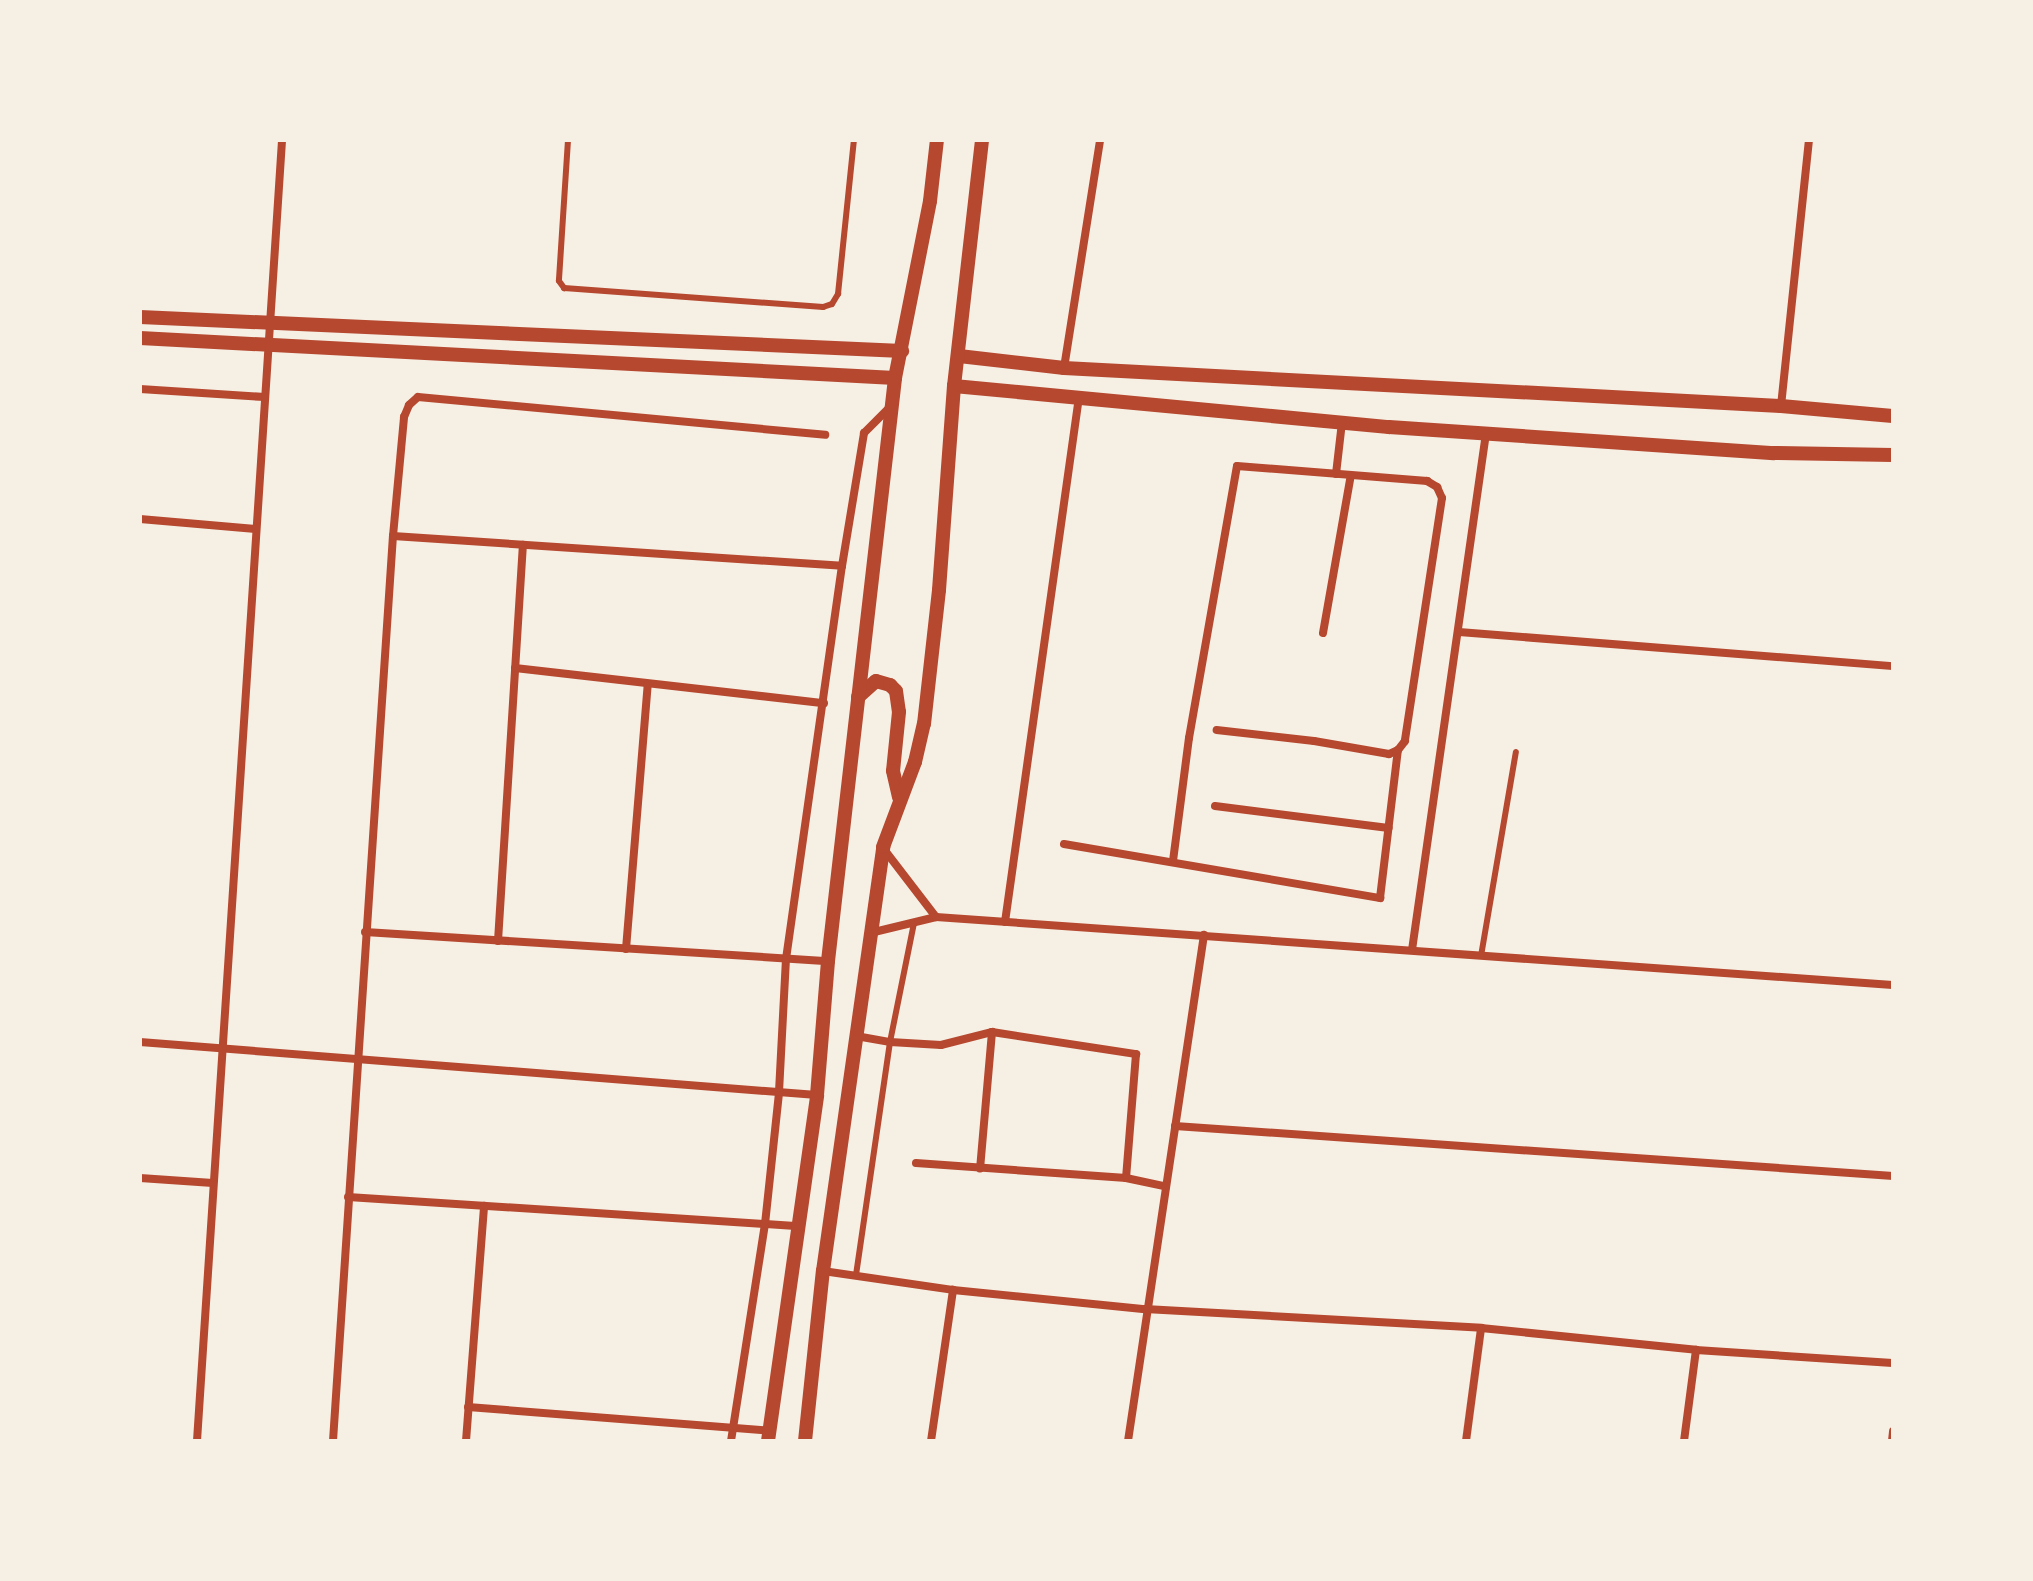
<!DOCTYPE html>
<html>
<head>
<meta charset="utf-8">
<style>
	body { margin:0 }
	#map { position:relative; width:2033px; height:1581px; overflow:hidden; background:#f6efe4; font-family:"Source Sans 3",sans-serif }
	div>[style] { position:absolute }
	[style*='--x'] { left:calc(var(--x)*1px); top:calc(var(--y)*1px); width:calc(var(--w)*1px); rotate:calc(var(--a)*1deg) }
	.service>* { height:6px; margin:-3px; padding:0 3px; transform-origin:3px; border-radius:3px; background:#b5482f }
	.minor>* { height:8px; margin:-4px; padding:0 4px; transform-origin:4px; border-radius:4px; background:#b5482f }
	.tertiary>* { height:14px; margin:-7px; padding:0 7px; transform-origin:7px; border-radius:7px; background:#b5482f }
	span { translate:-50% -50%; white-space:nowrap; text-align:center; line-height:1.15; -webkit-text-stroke:6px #f6efe4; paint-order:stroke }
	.frame { position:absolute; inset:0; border:142px solid #f6efe4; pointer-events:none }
</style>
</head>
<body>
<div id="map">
	<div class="service">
		<div style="--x:568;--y:140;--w:141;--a:93.7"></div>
		<div style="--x:559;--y:281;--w:9;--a:54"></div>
		<div style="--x:564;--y:288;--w:260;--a:4.2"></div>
		<div style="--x:823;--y:307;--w:9;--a:-18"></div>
		<div style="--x:832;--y:304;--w:12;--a:-59"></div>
		<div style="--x:838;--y:294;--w:155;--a:-84.1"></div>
		<div style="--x:1481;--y:956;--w:207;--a:-80.3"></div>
		<div style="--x:856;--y:1275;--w:235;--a:-81.7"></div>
		<div style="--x:890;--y:1042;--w:121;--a:-78.6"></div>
	</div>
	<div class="minor">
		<div style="--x:1064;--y:368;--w:231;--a:-81"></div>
		<div style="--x:140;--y:389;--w:125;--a:3.7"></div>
		<div style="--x:1781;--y:406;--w:267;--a:-84"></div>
		<div style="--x:1336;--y:474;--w:52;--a:-83.4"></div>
		<div style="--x:140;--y:519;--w:116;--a:4.9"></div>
		<div style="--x:393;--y:536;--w:450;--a:3.8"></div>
		<div style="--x:1459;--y:632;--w:435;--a:4.5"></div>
		<div style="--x:1323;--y:633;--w:160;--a:-80"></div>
		<div style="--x:515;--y:668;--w:311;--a:6.5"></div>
		<div style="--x:1215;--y:806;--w:175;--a:7.2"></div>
		<div style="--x:1064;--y:844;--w:321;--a:9.7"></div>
		<div style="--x:1380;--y:898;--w:149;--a:-83.1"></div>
		<div style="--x:883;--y:848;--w:87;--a:52.5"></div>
		<div style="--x:1173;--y:861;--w:124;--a:-82.6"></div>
		<div style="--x:1189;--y:738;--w:276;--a:-80"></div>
		<div style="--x:1237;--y:466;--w:191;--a:4.5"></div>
		<div style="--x:1427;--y:481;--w:12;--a:31"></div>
		<div style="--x:1437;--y:487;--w:12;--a:66"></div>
		<div style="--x:1442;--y:498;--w:246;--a:98.7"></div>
		<div style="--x:1405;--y:741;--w:11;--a:128"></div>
		<div style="--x:1398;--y:750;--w:10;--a:156"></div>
		<div style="--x:1389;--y:754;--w:76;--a:-170.2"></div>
		<div style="--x:1314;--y:741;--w:98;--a:-173.5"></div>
		<div style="--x:1005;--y:922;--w:530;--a:-81.98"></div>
		<div style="--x:365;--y:932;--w:464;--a:3.6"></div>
		<div style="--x:870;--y:933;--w:68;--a:-13.6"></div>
		<div style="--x:936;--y:917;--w:959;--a:4.06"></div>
		<div style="--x:498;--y:941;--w:397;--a:-86.4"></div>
		<div style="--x:626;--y:949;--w:266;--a:-85.3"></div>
		<div style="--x:1412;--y:950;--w:522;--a:-81.85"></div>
		<div style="--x:992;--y:1032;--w:146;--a:8.7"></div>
		<div style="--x:1136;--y:1054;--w:124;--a:94.6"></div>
		<div style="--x:856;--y:1036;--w:35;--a:10"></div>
		<div style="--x:890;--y:1042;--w:51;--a:3.4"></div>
		<div style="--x:941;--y:1045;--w:53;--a:-14.3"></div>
		<div style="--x:992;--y:1032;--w:137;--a:95"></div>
		<div style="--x:140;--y:1042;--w:679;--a:4.48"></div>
		<div style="--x:1175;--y:1126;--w:720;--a:3.98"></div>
		<div style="--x:916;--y:1163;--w:211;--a:4.1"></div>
		<div style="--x:1126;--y:1178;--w:39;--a:12"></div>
		<div style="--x:140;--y:1178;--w:73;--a:3.9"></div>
		<div style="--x:348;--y:1197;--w:452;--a:3.7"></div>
		<div style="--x:823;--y:1271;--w:131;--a:8.3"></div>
		<div style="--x:953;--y:1290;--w:193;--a:5.7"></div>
		<div style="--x:1145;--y:1309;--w:337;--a:3.2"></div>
		<div style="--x:1481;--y:1328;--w:216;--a:5.8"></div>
		<div style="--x:1696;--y:1350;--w:197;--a:3.8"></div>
		<div style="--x:468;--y:1407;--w:303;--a:4.5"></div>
		<div style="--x:197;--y:1441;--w:1304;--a:-86.26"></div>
		<div style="--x:333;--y:1441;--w:907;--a:-86.21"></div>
		<div style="--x:393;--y:536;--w:120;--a:-84.7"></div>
		<div style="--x:404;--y:417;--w:13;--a:-67"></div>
		<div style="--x:409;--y:405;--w:12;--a:-42"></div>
		<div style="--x:418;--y:397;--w:409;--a:5.3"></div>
		<div style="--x:466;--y:1441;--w:236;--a:-85.6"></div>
		<div style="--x:731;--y:1441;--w:220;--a:-81.1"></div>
		<div style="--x:765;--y:1224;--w:133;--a:-83.9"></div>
		<div style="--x:779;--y:1092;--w:133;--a:-87"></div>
		<div style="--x:786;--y:959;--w:397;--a:-81.9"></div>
		<div style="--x:842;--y:566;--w:135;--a:-80.6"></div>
		<div style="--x:864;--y:433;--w:37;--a:-45"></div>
		<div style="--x:931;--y:1441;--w:153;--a:-81.7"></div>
		<div style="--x:1128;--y:1441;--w:512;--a:-81.46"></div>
		<div style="--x:1466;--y:1441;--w:114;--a:-82.4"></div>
		<div style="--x:1684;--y:1441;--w:92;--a:-82.5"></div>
		<div style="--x:1892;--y:1441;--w:10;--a:-84"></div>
	</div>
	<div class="tertiary">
		<div style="--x:140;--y:317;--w:763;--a:2.55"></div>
		<div style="--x:140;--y:338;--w:756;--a:3.03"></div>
		<div style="--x:959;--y:356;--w:106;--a:6.5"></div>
		<div style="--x:1064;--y:368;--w:718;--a:3.03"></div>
		<div style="--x:1781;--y:406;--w:112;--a:5.1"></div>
		<div style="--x:954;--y:386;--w:437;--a:5.4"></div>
		<div style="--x:1389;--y:427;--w:386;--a:3.9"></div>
		<div style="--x:1774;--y:453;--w:119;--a:1"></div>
		<div style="--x:858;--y:697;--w:24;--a:-42"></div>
		<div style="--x:876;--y:681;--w:15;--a:16"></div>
		<div style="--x:890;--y:685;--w:8;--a:45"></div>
		<div style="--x:896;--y:691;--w:21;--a:82"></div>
		<div style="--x:899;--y:712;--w:59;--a:95.8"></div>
		<div style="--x:893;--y:771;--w:27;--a:77"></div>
		<div style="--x:768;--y:1441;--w:349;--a:-81.9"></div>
		<div style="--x:817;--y:1095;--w:134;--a:-85.3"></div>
		<div style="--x:828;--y:961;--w:587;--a:-83.44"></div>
		<div style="--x:895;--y:378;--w:180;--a:-78.8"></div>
		<div style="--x:930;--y:201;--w:61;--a:-83.5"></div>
		<div style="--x:805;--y:1441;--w:171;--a:-84"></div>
		<div style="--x:823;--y:1271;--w:428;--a:-81.9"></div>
		<div style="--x:883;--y:847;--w:91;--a:-69.4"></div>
		<div style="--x:915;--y:762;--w:39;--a:-77"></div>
		<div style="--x:924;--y:724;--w:135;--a:-83.6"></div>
		<div style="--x:939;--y:590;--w:205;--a:-85.8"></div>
		<div style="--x:954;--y:386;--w:248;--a:-83.5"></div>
	</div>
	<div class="frame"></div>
</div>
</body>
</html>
